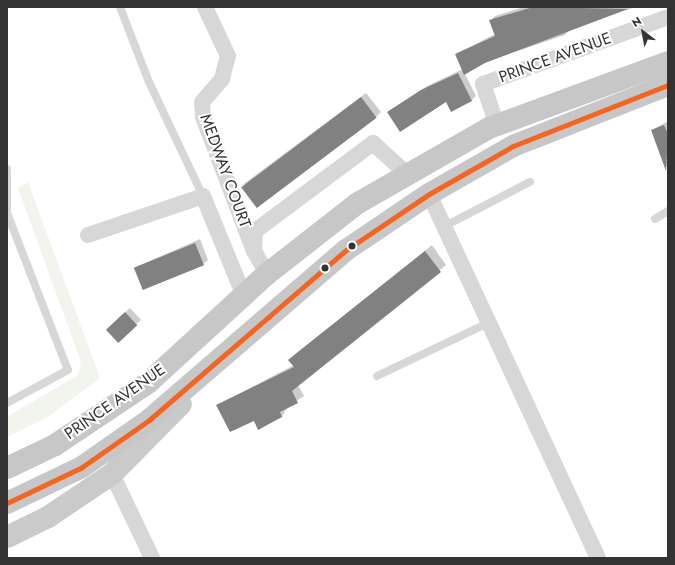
<!DOCTYPE html>
<html>
<head>
<meta charset="utf-8">
<style>
	body { margin:0 }
	#map { position:relative; width:675px; height:565px; overflow:hidden; background:#fff; font-family:Jost,sans-serif }
	div>[style] { position:absolute }
	[style*='--x'] { left:calc(var(--x)*1px); top:calc(var(--y)*1px); width:calc(var(--w)*1px); rotate:calc(var(--a)*1deg) }
	.green>* { inset:0; background:#f1f5ed }
	.shadow>* { inset:0; background:#0003 }
	.building>* { inset:0; background:#818181; transform-origin:0 0 }
	.service>* { height:8px; margin:-4px; padding:0 4px; transform-origin:4px; border-radius:4px; background:#d7d7d7 }
	.minor>* { height:16px; margin:-8px; padding:0 8px; transform-origin:8px; border-radius:8px; background:#d7d7d7 }
	.primary>* { height:22px; margin:-11px; padding:0 11px; transform-origin:11px; border-radius:11px; background:#cacaca }
	.trunk>* { height:22px; margin:-11px; padding:0 11px; transform-origin:11px; border-radius:11px; background:#c7c7c7 }
	.bus-1>* { height:5px; margin:-2.5px; padding:0 2.5px; transform-origin:2.5px; border-radius:2.5px; background:#f26522 }
	.dots>* { width:11px; height:11px; translate:-50% -50%; box-sizing:border-box; border:2px solid #fff; border-radius:50% }
	span { translate:-50% -50%; white-space:nowrap; text-align:center; line-height:1.15; -webkit-text-stroke:4px #fff; paint-order:stroke }
	.street-label { font-size:16px; color:#333 }
	.frame { position:absolute; inset:0; border:8px solid #333; pointer-events:none }
	.north { position:absolute; left:623px; top:12px; width:40px; height:40px; -webkit-text-stroke:3px #fff; paint-order:stroke; rotate:328deg; font-size:11px; font-weight:700; line-height:16px; text-align:center; color:#333 }
	.north::after { content:''; display:block; margin:auto; width:14px; height:18px; background:#333; clip-path:polygon(50% 0,100% 100%,50% 72%,0 100%) }
</style>
</head>
<body>
<div id="map">
	<div class="green">
		<div style="clip-path:polygon(28px 182px,100px 378px,49px 416px,7px 437px,7px 417px,78px 375px,81px 362px,18px 188px)"></div>
	</div>
	<div class="shadow">
		<div style="clip-path:polygon(524px 7px,635px 7px,570px 29px,565px 35px,485px 62px,465px 74px,476px 96px,471px 101px,446px 101px,389px 112px,427px 86px,463px 69px,456px 54px,495px 34px,491px 20px,495px 16px)"></div>
		<div style="clip-path:polygon(366px 93px,381px 112px,376px 117px,241px 186px)"></div>
		<div style="clip-path:polygon(668px 121px,668px 166px,665px 167px,652px 130px)"></div>
		<div style="clip-path:polygon(200px 239px,208px 260px,203px 264px,136px 267px)"></div>
		<div style="clip-path:polygon(432px 245px,446px 265px,298px 385px,304px 396px,287px 407px,282px 417px,254px 419px,218px 405px,294px 365px,289px 360px,295px 354px)"></div>
		<div style="clip-path:polygon(130px 308px,141px 320px,118px 341px,112px 324px)"></div>
	</div>
	<div class="building">
		<div style="clip-path:polygon(533px 7px,628px 9px,485px 63px,464px 75px,455px 54px,495px 36px,489px 20px)"></div>
		<div style="clip-path:polygon(458px 73px,472px 101px,451px 112px,446px 102px,400px 132px,387px 112px,421px 90px)"></div>
		<div style="left:361px;top:97px;width:26px;height:150px;rotate:53deg"></div>
		<div style="clip-path:polygon(664px 125px,668px 134px,666px 171px,651px 130px)"></div>
		<div style="left:195px;top:243px;width:24px;height:66px;rotate:68deg"></div>
		<div style="clip-path:polygon(425px 251px,441px 272px,292px 391px,298px 403px,280px 412px,282px 417px,258px 430px,254px 421px,230px 432px,216px 405px,294px 367px,288px 360px)"></div>
		<div style="left:125px;top:312px;width:18px;height:26px;rotate:47deg"></div>
	</div>
	<div class="service">
		<div style="--x:120;--y:7;--w:80;--a:68.9"></div>
		<div style="--x:149;--y:82;--w:126;--a:64.7"></div>
		<div style="--x:7;--y:169;--w:44;--a:90"></div>
		<div style="--x:7;--y:213;--w:168;--a:68.8"></div>
		<div style="--x:68;--y:370;--w:69;--a:151.6"></div>
		<div style="--x:655;--y:219;--w:15;--a:-32"></div>
		<div style="--x:445;--y:226;--w:96;--a:-27.4"></div>
		<div style="--x:377;--y:376;--w:125;--a:-25.5"></div>
	</div>
	<div class="minor">
		<div style="--x:205;--y:7;--w:54;--a:64.9"></div>
		<div style="--x:228;--y:56;--w:24;--a:105"></div>
		<div style="--x:222;--y:79;--w:30;--a:131"></div>
		<div style="--x:202;--y:102;--w:15;--a:86"></div>
		<div style="--x:203;--y:117;--w:143;--a:69.2"></div>
		<div style="--x:497;--y:125;--w:43;--a:-108.9"></div>
		<div style="--x:483;--y:84;--w:197;--a:-19.9"></div>
		<div style="--x:429;--y:194;--w:401;--a:65.1"></div>
		<div style="--x:88;--y:235;--w:121;--a:-18.7"></div>
		<div style="--x:203;--y:196;--w:108;--a:67.7"></div>
		<div style="--x:267;--y:274;--w:26;--a:-119"></div>
		<div style="--x:254;--y:251;--w:20;--a:-87"></div>
		<div style="--x:255;--y:231;--w:147;--a:-36.7"></div>
		<div style="--x:373;--y:143;--w:46;--a:42.4"></div>
		<div style="--x:112;--y:474;--w:93;--a:64.5"></div>
	</div>
	<div class="primary">
		<div style="--x:7;--y:537;--w:46;--a:-26"></div>
		<div style="--x:48;--y:517;--w:77;--a:-33.9"></div>
		<div style="--x:112;--y:474;--w:98;--a:-45.4"></div>
	</div>
	<div class="trunk">
		<div style="--x:7;--y:468;--w:53;--a:-25.6"></div>
		<div style="--x:55;--y:445;--w:112;--a:-33.7"></div>
		<div style="--x:148;--y:383;--w:161;--a:-42.5"></div>
		<div style="--x:267;--y:274;--w:115;--a:-38"></div>
		<div style="--x:358;--y:203;--w:151;--a:-29.8"></div>
		<div style="--x:489;--y:128;--w:191;--a:-20.2"></div>
		<div style="--x:7;--y:503;--w:83;--a:-25.6"></div>
		<div style="--x:82;--y:467;--w:82;--a:-35"></div>
		<div style="--x:149;--y:420;--w:260;--a:-40.8"></div>
		<div style="--x:346;--y:250;--w:100;--a:-34"></div>
		<div style="--x:429;--y:194;--w:97;--a:-29.7"></div>
		<div style="--x:513;--y:146;--w:167;--a:-21.5"></div>
	</div>
	<div class="bus-1">
		<div style="--x:7;--y:503;--w:83;--a:-25.6"></div>
		<div style="--x:82;--y:467;--w:82;--a:-35"></div>
		<div style="--x:149;--y:420;--w:260;--a:-40.8"></div>
		<div style="--x:346;--y:250;--w:100;--a:-34"></div>
		<div style="--x:429;--y:194;--w:97;--a:-29.7"></div>
		<div style="--x:513;--y:146;--w:167;--a:-21.5"></div>
	</div>
	<div class="dots">
		<div style="left:352px;top:246px;background:#333"></div>
		<div style="left:325px;top:268px;background:#333"></div>
	</div>
	<div class="street-label">
		<span style="left:555px;top:58px;rotate:-20deg">PRINCE AVENUE</span>
		<span style="left:225px;top:171px;rotate:70deg">MEDWAY COURT</span>
		<span style="left:115px;top:402px;rotate:-35deg">PRINCE AVENUE</span>
	</div>
	<div class="frame"></div>
	<div class="north">N</div>
</div>
</body>
</html>
